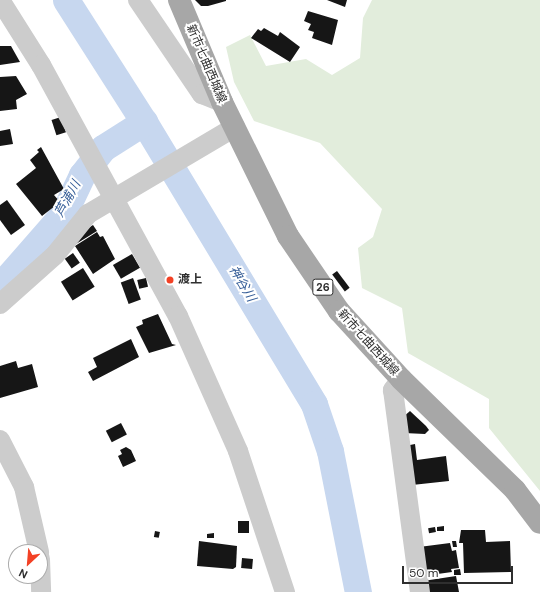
<!DOCTYPE html>
<html>
<head>
<meta charset="utf-8">
<style>
	body { margin:0 }
	#map { position:relative; width:540px; height:592px; overflow:hidden; background:#fff; font-family:"DM Sans","Noto Sans JP",sans-serif }
	div>[style] { position:absolute }
	[style*='--x'] { left:calc(var(--x)*1px); top:calc(var(--y)*1px); width:calc(var(--w)*1px); rotate:calc(var(--a)*1deg) }
	.green>* { inset:0; background:#e2eddc }
	.river>* { height:27px; margin:-13.5px; padding:0 13.5px; transform-origin:13.5px; border-radius:13.5px; background:#c7d7ef }
	.building>* { inset:0; background:#161616; transform-origin:0 0 }
	.minor>* { height:20px; margin:-10px; padding:0 10px; transform-origin:10px; border-radius:10px; background:#ccc }
	.major>* { height:22px; margin:-11px; padding:0 11px; transform-origin:11px; border-radius:11px; background:#a7a7a7 }
	.dots>* { width:11px; height:11px; translate:-50% -50%; box-sizing:border-box; border:2px solid #fff; border-radius:50% }
	span { translate:-50% -50%; white-space:nowrap; text-align:center; line-height:1.15; -webkit-text-stroke:4px #fff; paint-order:stroke }
	.shield-label span { padding:1px 3px; background:#fff; border:1px solid; border-radius:3px; -webkit-text-stroke-width:0 }
	.shield-label { font-size:11px; color:#2f2f2f; font-weight:700 }
	.street-label { font-size:12px; color:#2f2f2f }
	.poi-label { font-size:12px; color:#2f2f2f; font-weight:700 }
	.left { translate:0 -50%; text-align:left }
	.water-label { font-size:13px; color:#365e98; font-style:italic }
	.north { position:absolute; left:8px; top:544px; width:40px; height:40px; box-sizing:border-box; background:#fff; border:1px solid #acacac; border-radius:50%; rotate:206deg; font-size:11px; font-weight:700; line-height:16px; text-align:center; color:#2f2f2f }
	.north::after { content:''; display:block; margin:auto; width:14px; height:18px; background:#f34125; clip-path:polygon(50% 0,100% 100%,50% 72%,0 100%) }
	.scale { position:absolute; left:402px; top:566px; width:111px; height:18px; box-sizing:border-box; border:2px solid #2f2f2f; border-top:0; padding-left:5px; font-size:12px; line-height:14px; white-space:nowrap; color:#2f2f2f; -webkit-text-stroke:3px #fff; paint-order:stroke }
</style>
</head>
<body>
<div id="map">
	<div class="green">
		<div style="clip-path:polygon(372px 0,540px 0,540px 491px,489px 428px,489px 399px,408px 353px,402px 308px,362px 288px,358px 248px,373px 237px,382px 209px,320px 143px,254px 121px,234px 82px,226px 47px,250px 35px,266px 66px,306px 59px,332px 75px,360px 58px,363px 18px)"></div>
	</div>
	<div class="river">
		<div style="--x:66;--y:0;--w:145;--a:57.4"></div>
		<div style="--x:144;--y:122;--w:329;--a:58.9"></div>
		<div style="--x:314;--y:404;--w:50;--a:71.2"></div>
		<div style="--x:330;--y:451;--w:144;--a:78.8"></div>
		<div style="--x:0;--y:286;--w:97;--a:-48.8"></div>
		<div style="--x:64;--y:213;--w:42;--a:-64.7"></div>
		<div style="--x:82;--y:175;--w:34;--a:-52"></div>
		<div style="--x:103;--y:148;--w:49;--a:-32.4"></div>
	</div>
	<div class="building">
		<div style="clip-path:polygon(195px 0,226px 0,226px 1px,208px 6px,201px 6px)"></div>
		<div style="clip-path:polygon(327px 0,347px 0,345px 7px)"></div>
		<div style="clip-path:polygon(308px 11px,338px 20px,332px 45px,312px 38px,314px 32px,308px 30px,311px 24px,304px 21px)"></div>
		<div style="clip-path:polygon(264px 28px,278px 36px,280px 32px,300px 47px,290px 62px,251px 38px,258px 29px,261px 31px)"></div>
		<div style="clip-path:polygon(0 46px,11px 46px,20px 62px,0 65px)"></div>
		<div style="clip-path:polygon(16px 76px,27px 94px,16px 100px,17px 109px,0 111px,0 77px)"></div>
		<div style="left:61px;top:117px;width:16px;height:10px;rotate:72deg"></div>
		<div style="clip-path:polygon(10px 129px,13px 144px,0 146px,0 131px)"></div>
		<div style="clip-path:polygon(41px 147px,64px 189px,54px 195px,60px 202px,42px 216px,16px 184px,36px 168px,30px 160px,39px 152px,37px 150px)"></div>
		<div style="clip-path:polygon(7px 200px,25px 225px,11px 235px,0 220px,0 205px)"></div>
		<div style="clip-path:polygon(93px 225px,97px 231px,76px 244px,79px 234px)"></div>
		<div style="clip-path:polygon(97px 232px,100px 237px,103px 236px,115px 259px,93px 274px,75px 246px)"></div>
		<div style="left:73px;top:253px;width:12px;height:10px;rotate:55deg"></div>
		<div style="left:132px;top:254px;width:16px;height:22px;rotate:60deg"></div>
		<div style="left:83px;top:268px;width:22px;height:26px;rotate:58deg"></div>
		<div style="left:337px;top:271px;width:21px;height:6px;rotate:53deg"></div>
		<div style="left:133px;top:278px;width:23px;height:13px;rotate:70deg"></div>
		<div style="left:146px;top:278px;width:9px;height:9px;rotate:77deg"></div>
		<div style="clip-path:polygon(158px 314px,172px 344px,176px 345px,149px 353px,136px 327px,143px 324px,142px 320px)"></div>
		<div style="clip-path:polygon(131px 339px,139px 357px,93px 381px,88px 372px,97px 367px,93px 358px)"></div>
		<div style="clip-path:polygon(16px 361px,18px 368px,32px 364px,38px 387px,0 398px,0 366px)"></div>
		<div style="clip-path:polygon(410px 411px,426px 426px,429px 430px,425px 434px,404px 433px,402px 418px)"></div>
		<div style="left:121px;top:423px;width:13px;height:17px;rotate:63deg"></div>
		<div style="clip-path:polygon(415px 444px,417px 460px,446px 456px,449px 481px,412px 485px,405px 446px)"></div>
		<div style="clip-path:polygon(126px 447px,131px 450px,136px 461px,123px 467px,118px 456px,122px 454px,120px 450px)"></div>
		<div style="left:249px;top:521px;width:12px;height:11px;rotate:90deg"></div>
		<div style="clip-path:polygon(444px 526px,444px 531px,437px 531px,437px 527px)"></div>
		<div style="left:435px;top:527px;width:5px;height:7px;rotate:79deg"></div>
		<div style="clip-path:polygon(461px 530px,485px 530px,486px 542px,510px 541px,511px 572px,464px 573px,463px 543px,459px 543px)"></div>
		<div style="left:155px;top:531px;width:5px;height:6px;rotate:11deg"></div>
		<div style="clip-path:polygon(214px 533px,214px 538px,207px 538px,207px 534px)"></div>
		<div style="clip-path:polygon(199px 541px,237px 546px,236px 567px,233px 569px,197px 566px)"></div>
		<div style="clip-path:polygon(452px 541px,456px 541px,457px 547px,453px 547px)"></div>
		<div style="clip-path:polygon(450px 543px,452px 551px,456px 550px,459px 568px,451px 569px,452px 572px,423px 576px,419px 547px)"></div>
		<div style="left:242px;top:558px;width:11px;height:10px;rotate:5deg"></div>
		<div style="clip-path:polygon(460px 569px,461px 575px,454px 575px,454px 570px)"></div>
		<div style="clip-path:polygon(456px 576px,459px 592px,425px 592px,423px 581px)"></div>
	</div>
	<div class="minor">
		<div style="--x:0;--y:0;--w:77;--a:57.8"></div>
		<div style="--x:41;--y:65;--w:286;--a:61.4"></div>
		<div style="--x:178;--y:316;--w:148;--a:66"></div>
		<div style="--x:238;--y:451;--w:149;--a:71.6"></div>
		<div style="--x:138;--y:0;--w:114;--a:55.8"></div>
		<div style="--x:202;--y:94;--w:22;--a:22"></div>
		<div style="--x:0;--y:304;--w:74;--a:-41.7"></div>
		<div style="--x:55;--y:255;--w:53;--a:-51.2"></div>
		<div style="--x:88;--y:214;--w:171;--a:-30.6"></div>
		<div style="--x:401;--y:379;--w:14;--a:126"></div>
		<div style="--x:393;--y:390;--w:204;--a:82.4"></div>
		<div style="--x:0;--y:440;--w:53;--a:62.9"></div>
		<div style="--x:24;--y:487;--w:67;--a:77"></div>
		<div style="--x:40;--y:559;--w:33;--a:88"></div>
	</div>
	<div class="major">
		<div style="--x:179;--y:0;--w:111;--a:67.1"></div>
		<div style="--x:222;--y:102;--w:149;--a:63.8"></div>
		<div style="--x:288;--y:236;--w:91;--a:55.8"></div>
		<div style="--x:339;--y:311;--w:92;--a:47.6"></div>
		<div style="--x:401;--y:379;--w:159;--a:44.2"></div>
		<div style="--x:515;--y:490;--w:41;--a:52.9"></div>
	</div>
	<div class="dots">
		<div style="left:170px;top:280px;background:#f34125"></div>
	</div>
	<div class="shield-label">
		<span style="left:323px;top:287px">26</span>
	</div>
	<div class="street-label">
		<span style="left:206px;top:64px;rotate:67deg">新市七曲西城線</span>
		<span style="left:368px;top:343px;rotate:48deg">新市七曲西城線</span>
	</div>
	<div class="poi-label">
		<span class="left" style="left:178px;top:280px">渡上</span>
	</div>
	<div class="water-label">
		<span style="left:68px;top:199px;rotate:-61deg">芦浦川</span>
		<span style="left:242px;top:284px;rotate:59deg">神谷川</span>
	</div>
	<div class="north">N</div>
	<div class="scale">50 m</div>
</div>
</body>
</html>
